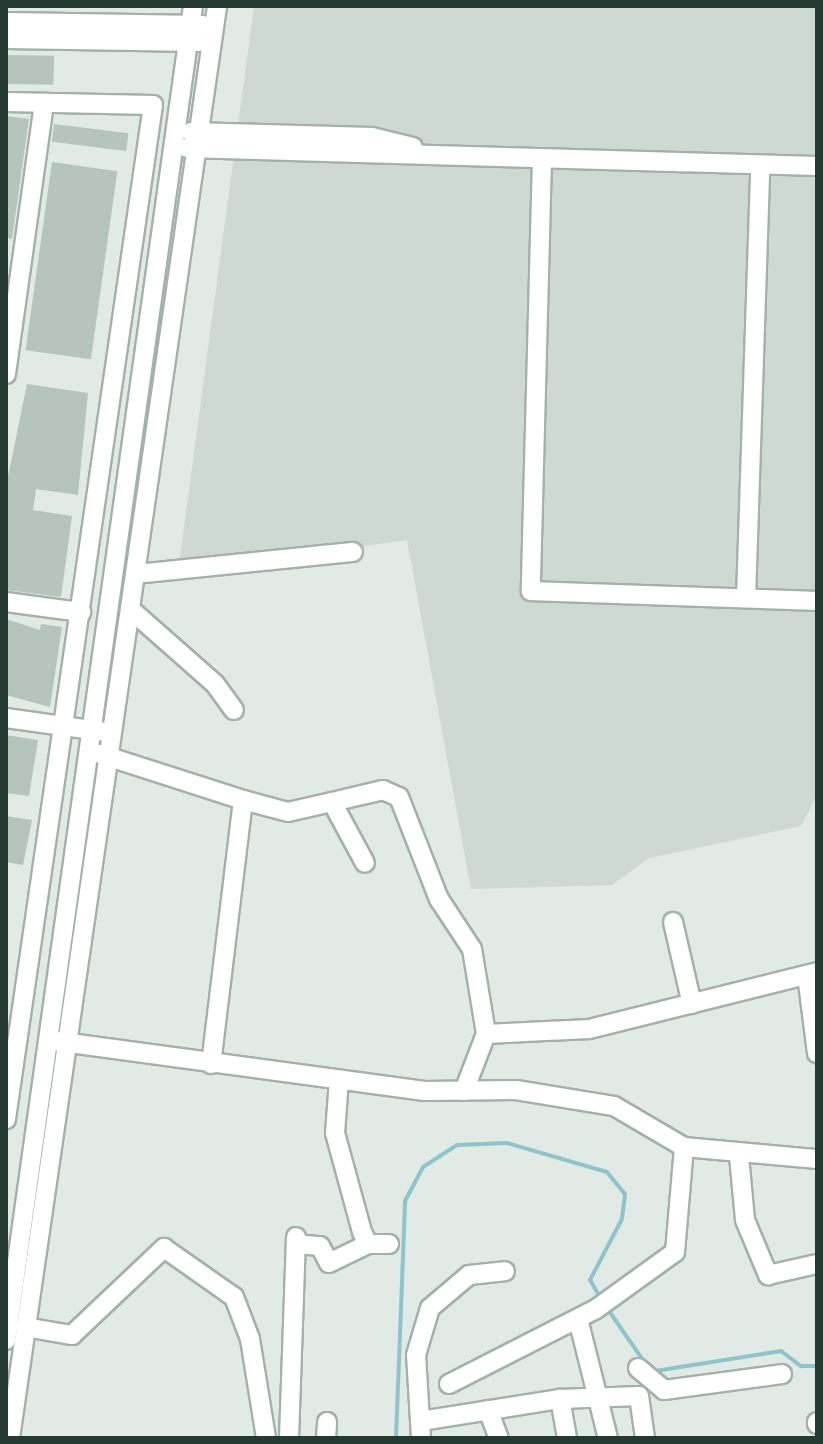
<!DOCTYPE html>
<html>
<head>
<meta charset="utf-8">
<style>
	body { margin:0 }
	#map { position:relative; width:823px; height:1444px; overflow:hidden; background:#e1eae5; font-family:"Noto Sans",sans-serif }
	div>[style] { position:absolute }
	[style*='--x'] { left:calc(var(--x)*1px); top:calc(var(--y)*1px); width:calc(var(--w)*1px); rotate:calc(var(--a)*1deg) }
	.built>* { inset:0; background:#cfd9d4 }
	.stream>* { height:4px; margin:-2px; padding:0 2px; transform-origin:2px; border-radius:2px; background:#8ec5ca }
	.building>* { inset:0; background:#b6c4be; transform-origin:0 0 }
	.roads { filter:drop-shadow(2px 0 #a4b1ab) drop-shadow(-2px 0 #a4b1ab) drop-shadow(0 2px #a4b1ab) drop-shadow(0 -2px #a4b1ab) }
	.minor>* { height:18px; margin:-9px; padding:0 9px; transform-origin:9px; border-radius:9px; background:#fff }
	span { translate:-50% -50%; white-space:nowrap; text-align:center; line-height:1.15; -webkit-text-stroke:8px #f1f7f3; paint-order:stroke }
	.frame { position:absolute; inset:0; border:8px solid #233931; pointer-events:none }
</style>
</head>
<body>
<div id="map">
	<div class="built">
		<div style="clip-path:polygon(254px 6px,817px 6px,817px 795px,801px 826px,649px 858px,612px 885px,471px 889px,407px 540px,178px 572px)"></div>
	</div>
	<div class="stream">
		<div style="--x:607;--y:1308;--w:67;--a:55.4"></div>
		<div style="--x:655;--y:1371;--w:128;--a:-9"></div>
		<div style="--x:781;--y:1351;--w:25;--a:37"></div>
		<div style="--x:801;--y:1366;--w:16;--a:0"></div>
		<div style="--x:396;--y:1438;--w:237;--a:-87.8"></div>
		<div style="--x:405;--y:1201;--w:38;--a:-62"></div>
		<div style="--x:423;--y:1167;--w:40;--a:-32.9"></div>
		<div style="--x:457;--y:1145;--w:50;--a:-2.3"></div>
		<div style="--x:507;--y:1143;--w:104;--a:16.2"></div>
		<div style="--x:607;--y:1172;--w:28;--a:51"></div>
		<div style="--x:625;--y:1194;--w:25;--a:97"></div>
		<div style="--x:622;--y:1219;--w:69;--a:117.7"></div>
		<div style="--x:590;--y:1280;--w:20;--a:60"></div>
	</div>
	<div class="building">
		<div style="left:6px;top:55px;width:48px;height:29px;rotate:1deg"></div>
		<div style="clip-path:polygon(6px 116px,29px 119px,12px 239px,6px 238px)"></div>
		<div style="left:54px;top:124px;width:75px;height:18px;rotate:7deg"></div>
		<div style="left:52px;top:162px;width:66px;height:190px;rotate:8deg"></div>
		<div style="clip-path:polygon(27px 384px,88px 393px,78px 495px,36px 489px,33px 510px,72px 516px,61px 597px,6px 590px,6px 486px)"></div>
		<div style="clip-path:polygon(6px 619px,40px 630px,41px 624px,62px 627px,50px 707px,6px 695px)"></div>
		<div style="clip-path:polygon(6px 735px,38px 740px,29px 796px,6px 793px)"></div>
		<div style="clip-path:polygon(6px 816px,32px 820px,23px 865px,6px 862px)"></div>
	</div>
	<div class="roads">
		<div class="minor">
			<div style="--x:6;--y:22;--w:197;--a:0.9"></div>
			<div style="--x:6;--y:39;--w:193;--a:0.9"></div>
			<div style="--x:6;--y:102;--w:147;--a:1.2"></div>
			<div style="--x:153;--y:105;--w:1025;--a:98.25"></div>
			<div style="--x:191;--y:132;--w:181;--a:1.6"></div>
			<div style="--x:372;--y:137;--w:42;--a:13.7"></div>
			<div style="--x:187;--y:148;--w:630;--a:1.64"></div>
			<div style="--x:542;--y:159;--w:432;--a:91.5"></div>
			<div style="--x:531;--y:591;--w:286;--a:2"></div>
			<div style="--x:6;--y:374;--w:274;--a:-82"></div>
			<div style="--x:136;--y:574;--w:218;--a:-5.8"></div>
			<div style="--x:746;--y:598;--w:433;--a:-88.1"></div>
			<div style="--x:6;--y:602;--w:76;--a:7.6"></div>
			<div style="--x:130;--y:609;--w:113;--a:41.4"></div>
			<div style="--x:215;--y:684;--w:32;--a:54"></div>
			<div style="--x:6;--y:718;--w:100;--a:8"></div>
			<div style="--x:100;--y:754;--w:150;--a:17.8"></div>
			<div style="--x:243;--y:800;--w:266;--a:96.9"></div>
			<div style="--x:243;--y:800;--w:47;--a:14.9"></div>
			<div style="--x:288;--y:812;--w:45;--a:-12.8"></div>
			<div style="--x:332;--y:802;--w:69;--a:61.6"></div>
			<div style="--x:332;--y:802;--w:52;--a:-13.2"></div>
			<div style="--x:383;--y:790;--w:17;--a:24"></div>
			<div style="--x:399;--y:797;--w:110;--a:68.6"></div>
			<div style="--x:439;--y:899;--w:60;--a:56.6"></div>
			<div style="--x:472;--y:949;--w:86;--a:80.6"></div>
			<div style="--x:673;--y:922;--w:84;--a:77"></div>
			<div style="--x:807;--y:975;--w:79;--a:82.7"></div>
			<div style="--x:55;--y:1041;--w:373;--a:7.7"></div>
			<div style="--x:425;--y:1091;--w:91;--a:-0.6"></div>
			<div style="--x:516;--y:1090;--w:99;--a:9.3"></div>
			<div style="--x:614;--y:1106;--w:81;--a:30.4"></div>
			<div style="--x:684;--y:1147;--w:134;--a:5.2"></div>
			<div style="--x:339;--y:1080;--w:53;--a:94.3"></div>
			<div style="--x:335;--y:1133;--w:103;--a:74.7"></div>
			<div style="--x:362;--y:1232;--w:13;--a:63"></div>
			<div style="--x:368;--y:1244;--w:21;--a:0"></div>
			<div style="--x:464;--y:1091;--w:61;--a:-68.9"></div>
			<div style="--x:486;--y:1034;--w:103;--a:-2.8"></div>
			<div style="--x:589;--y:1029;--w:235;--a:-14"></div>
			<div style="--x:739;--y:1156;--w:64;--a:84.6"></div>
			<div style="--x:745;--y:1220;--w:60;--a:67.3"></div>
			<div style="--x:768;--y:1275;--w:50;--a:-12.7"></div>
			<div style="--x:296;--y:1244;--w:24;--a:5"></div>
			<div style="--x:320;--y:1246;--w:19;--a:62"></div>
			<div style="--x:329;--y:1263;--w:43;--a:-26"></div>
			<div style="--x:578;--y:1319;--w:123;--a:75.9"></div>
			<div style="--x:25;--y:1327;--w:48;--a:9.7"></div>
			<div style="--x:72;--y:1335;--w:127;--a:-43.4"></div>
			<div style="--x:164;--y:1248;--w:85;--a:35"></div>
			<div style="--x:234;--y:1297;--w:45;--a:69.1"></div>
			<div style="--x:250;--y:1339;--w:100;--a:80.8"></div>
			<div style="--x:6;--y:1340;--w:1347;--a:-82.02"></div>
			<div style="--x:638;--y:1368;--w:34;--a:40"></div>
			<div style="--x:664;--y:1390;--w:119;--a:-7.7"></div>
			<div style="--x:449;--y:1384;--w:165;--a:-27"></div>
			<div style="--x:596;--y:1309;--w:97;--a:-35.8"></div>
			<div style="--x:675;--y:1252;--w:105;--a:-85.1"></div>
			<div style="--x:488;--y:1410;--w:30;--a:69"></div>
			<div style="--x:421;--y:1421;--w:141;--a:-9"></div>
			<div style="--x:817;--y:1422;--w:2;--a:90"></div>
			<div style="--x:10;--y:1438;--w:1447;--a:-81.77"></div>
			<div style="--x:289;--y:1438;--w:201;--a:-88"></div>
			<div style="--x:326;--y:1438;--w:16;--a:-86"></div>
			<div style="--x:421;--y:1438;--w:83;--a:-93.4"></div>
			<div style="--x:416;--y:1355;--w:49;--a:-73.4"></div>
			<div style="--x:430;--y:1308;--w:51;--a:-40.2"></div>
			<div style="--x:469;--y:1275;--w:36;--a:-6"></div>
			<div style="--x:567;--y:1438;--w:40;--a:-100"></div>
			<div style="--x:560;--y:1399;--w:79;--a:-2.2"></div>
			<div style="--x:639;--y:1396;--w:42;--a:81.9"></div>
		</div>
	</div>
	<div class="frame"></div>
</div>
</body>
</html>
